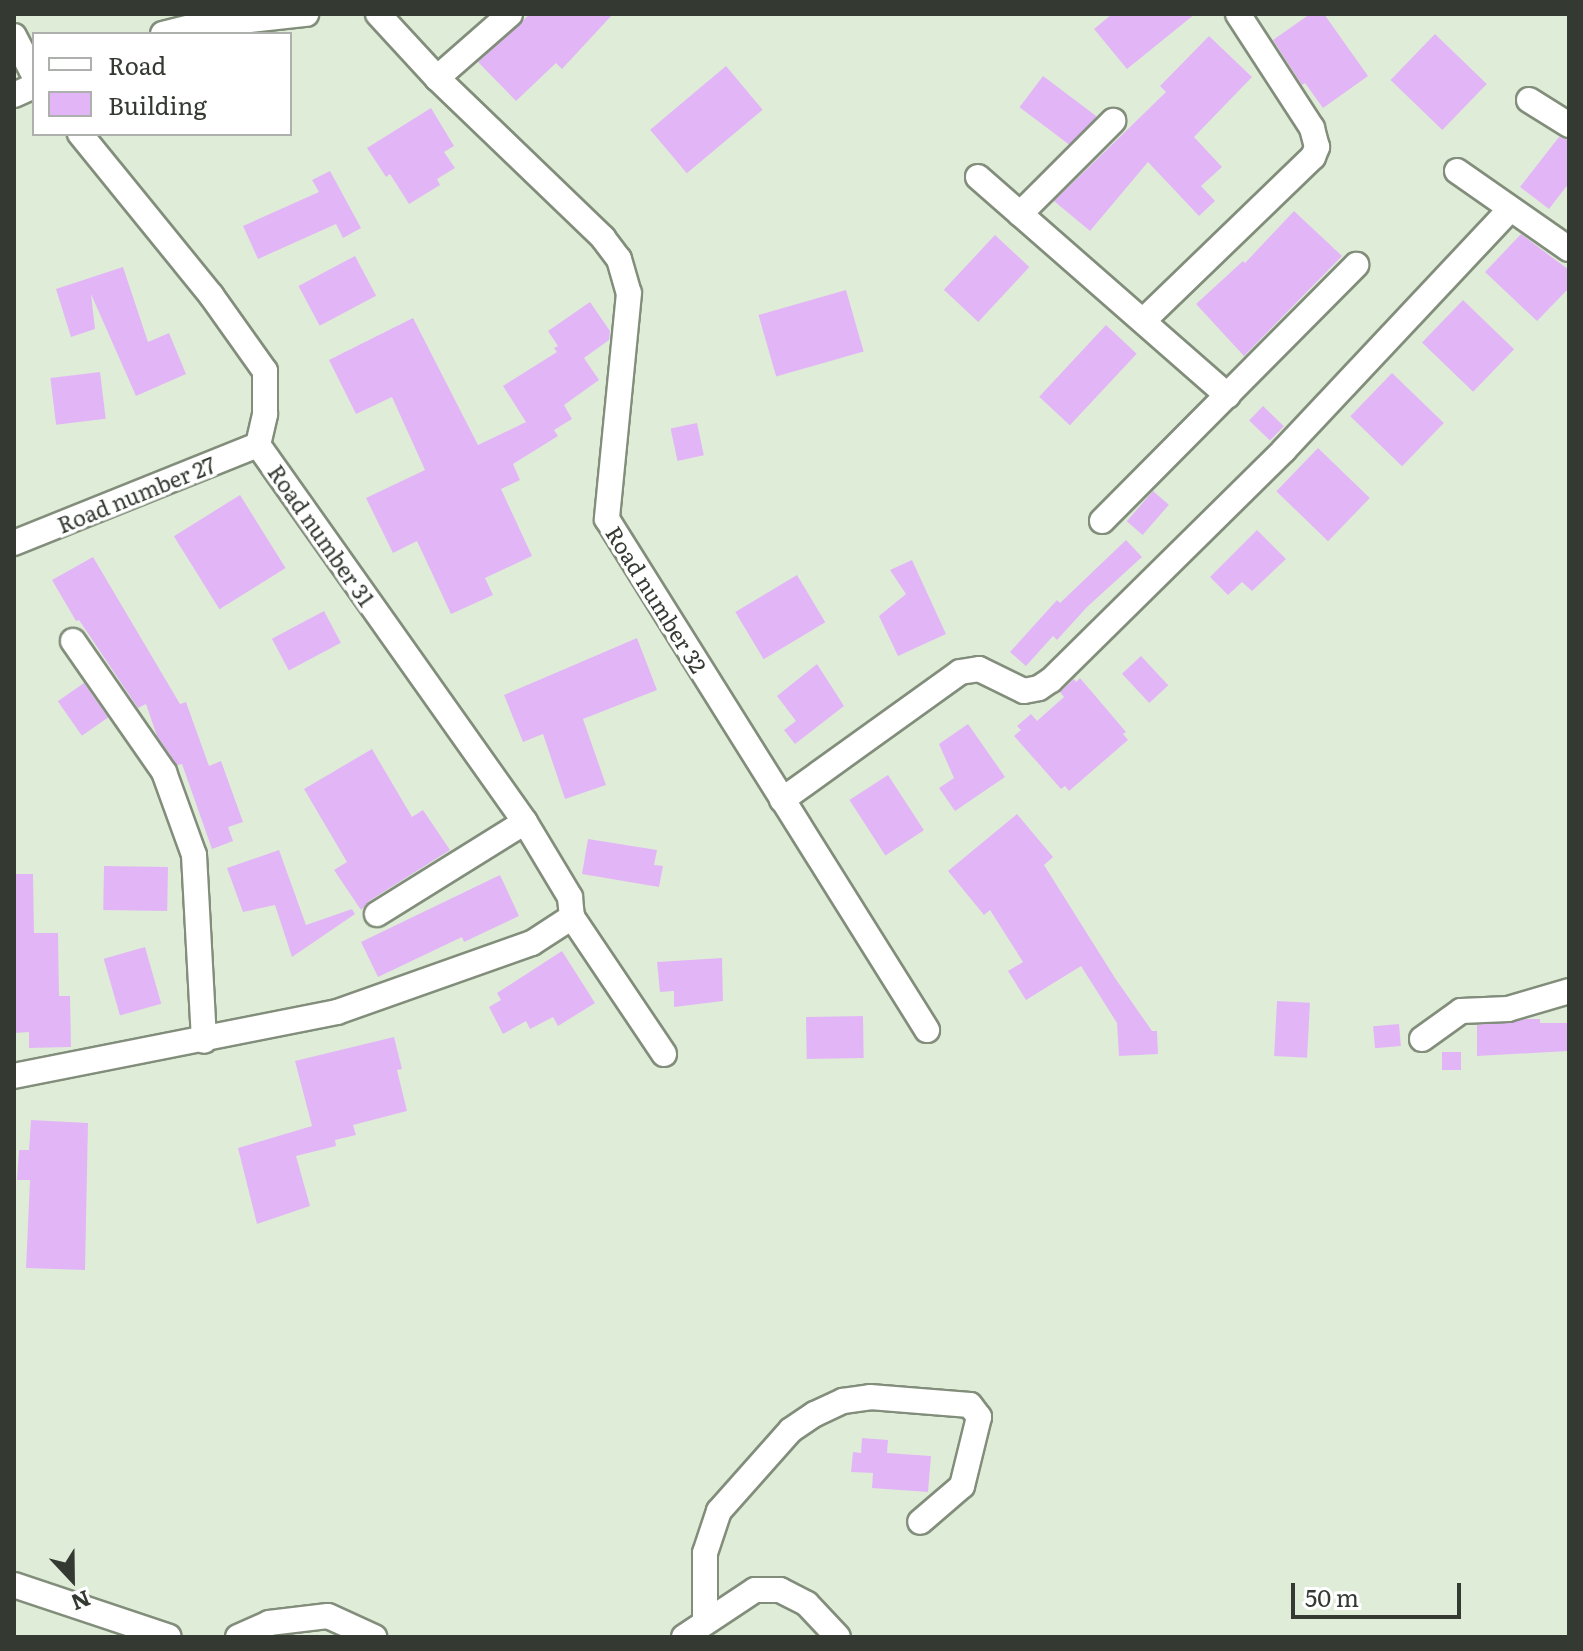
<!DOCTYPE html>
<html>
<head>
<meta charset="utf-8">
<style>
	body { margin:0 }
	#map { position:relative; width:1583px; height:1651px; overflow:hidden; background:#dfedd8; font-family:Literata,serif }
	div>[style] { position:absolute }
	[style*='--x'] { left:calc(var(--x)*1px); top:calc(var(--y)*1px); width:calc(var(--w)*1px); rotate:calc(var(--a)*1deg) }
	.building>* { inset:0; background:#e2b6f6; transform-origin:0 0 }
	.roads { filter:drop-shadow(2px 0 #828e7b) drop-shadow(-2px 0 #828e7b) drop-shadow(0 2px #828e7b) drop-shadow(0 -2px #828e7b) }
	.minor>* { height:24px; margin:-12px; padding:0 12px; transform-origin:12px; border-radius:12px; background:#fff }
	span { translate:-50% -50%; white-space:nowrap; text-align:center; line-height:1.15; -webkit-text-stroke:7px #fff; paint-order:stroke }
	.street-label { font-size:22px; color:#343a32 }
	.frame { position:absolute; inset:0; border:16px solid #343a32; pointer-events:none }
	.legend { position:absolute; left:32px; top:32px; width:260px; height:104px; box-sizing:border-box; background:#fff; border:2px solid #aeb0ad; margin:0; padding:10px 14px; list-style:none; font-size:24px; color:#343a32 }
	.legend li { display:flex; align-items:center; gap:16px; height:40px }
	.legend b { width:40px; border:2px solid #aeb0ad }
	.north { position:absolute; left:32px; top:1539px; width:80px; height:80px; -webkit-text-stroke:6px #fff; paint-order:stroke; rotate:158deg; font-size:22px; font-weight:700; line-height:32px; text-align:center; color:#343a32 }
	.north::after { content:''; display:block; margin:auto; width:28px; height:36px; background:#343a32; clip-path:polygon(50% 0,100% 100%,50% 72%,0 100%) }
	.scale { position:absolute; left:1291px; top:1583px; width:170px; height:36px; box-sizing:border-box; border:4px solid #343a32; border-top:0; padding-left:10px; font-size:24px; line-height:28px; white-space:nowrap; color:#343a32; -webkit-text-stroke:6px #fff; paint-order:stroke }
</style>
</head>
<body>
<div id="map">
	<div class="building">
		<div style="clip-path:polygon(530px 14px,613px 14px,562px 69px,556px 63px,516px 101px,478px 62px)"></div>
		<div style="clip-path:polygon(1112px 14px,1195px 14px,1127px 69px,1094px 29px)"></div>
		<div style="clip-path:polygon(1310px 14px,1324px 14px,1368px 76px,1323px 108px,1305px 83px,1302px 85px,1273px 40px)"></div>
		<div style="left:1435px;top:34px;width:72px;height:64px;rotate:44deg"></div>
		<div style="clip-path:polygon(1209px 36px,1252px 77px,1194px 137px,1222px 167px,1201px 186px,1215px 201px,1199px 216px,1148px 162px,1090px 231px,1054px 201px,1166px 92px,1160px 86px)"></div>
		<div style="left:726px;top:66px;width:57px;height:99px;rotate:50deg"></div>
		<div style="left:1043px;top:76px;width:67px;height:39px;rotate:37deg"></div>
		<div style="clip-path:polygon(431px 108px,454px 146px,444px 152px,455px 168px,437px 179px,440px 185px,409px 204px,390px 174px,386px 177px,367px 148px)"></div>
		<div style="clip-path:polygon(1559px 137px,1569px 140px,1569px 183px,1549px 209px,1520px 187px)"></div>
		<div style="clip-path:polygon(330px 171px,361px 228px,343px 238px,336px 224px,258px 259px,243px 226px,319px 192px,312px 180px)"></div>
		<div style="clip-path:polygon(1294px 211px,1342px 256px,1244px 356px,1196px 304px,1243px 261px,1245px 263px)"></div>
		<div style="clip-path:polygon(1521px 234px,1569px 270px,1569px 288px,1537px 321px,1485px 272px)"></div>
		<div style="left:995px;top:235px;width:47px;height:75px;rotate:43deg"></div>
		<div style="left:355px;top:256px;width:45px;height:64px;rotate:62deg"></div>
		<div style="clip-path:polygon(123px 267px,148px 342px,169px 333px,186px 374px,136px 396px,91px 294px,95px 329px,71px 337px,56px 289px)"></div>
		<div style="left:846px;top:290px;width:64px;height:91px;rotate:74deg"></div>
		<div style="left:1463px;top:300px;width:71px;height:59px;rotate:44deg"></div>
		<div style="clip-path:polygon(590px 302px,610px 331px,609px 340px,584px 358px,599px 380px,564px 405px,572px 419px,554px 430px,558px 436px,513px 464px,520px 480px,501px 489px,532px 556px,485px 578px,493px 595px,451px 614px,417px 541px,393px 553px,366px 498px,425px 470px,392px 397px,356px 414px,329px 360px,413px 318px,478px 445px,526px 422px,503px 386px,557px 352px,554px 348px,558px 346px,548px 331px)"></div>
		<div style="left:1106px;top:325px;width:42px;height:98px;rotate:43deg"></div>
		<div style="left:100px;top:372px;width:47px;height:50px;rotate:83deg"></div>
		<div style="left:1392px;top:373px;width:72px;height:60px;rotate:44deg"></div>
		<div style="left:1263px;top:406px;width:29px;height:20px;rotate:44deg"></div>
		<div style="left:697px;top:423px;width:33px;height:27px;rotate:78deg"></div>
		<div style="left:1318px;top:448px;width:72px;height:60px;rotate:44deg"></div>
		<div style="left:1153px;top:491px;width:21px;height:40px;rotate:41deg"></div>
		<div style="left:240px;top:495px;width:86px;height:78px;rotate:58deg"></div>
		<div style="clip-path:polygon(1257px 530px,1286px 559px,1252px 591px,1242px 582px,1228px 595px,1210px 577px)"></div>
		<div style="clip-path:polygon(1126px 540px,1142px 557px,1087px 607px,1057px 640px,1053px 636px,1026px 666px,1010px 652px,1057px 600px,1060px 603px)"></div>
		<div style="clip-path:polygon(93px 557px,180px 704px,186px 702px,209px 766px,221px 761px,243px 822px,228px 827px,233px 841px,212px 849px,182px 764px,177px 765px,157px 736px,146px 704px,138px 708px,79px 620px,76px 621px,52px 580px)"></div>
		<div style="clip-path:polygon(912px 560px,946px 634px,898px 656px,879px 616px,906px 594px,890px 570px)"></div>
		<div style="left:797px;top:575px;width:55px;height:72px;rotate:59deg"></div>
		<div style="left:324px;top:611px;width:36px;height:59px;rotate:62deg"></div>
		<div style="clip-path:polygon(637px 638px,657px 690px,583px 719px,606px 785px,565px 799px,543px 734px,523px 742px,504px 695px)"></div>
		<div style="left:1141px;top:656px;width:40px;height:26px;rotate:47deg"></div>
		<div style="clip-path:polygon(817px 664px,844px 706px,795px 744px,784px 730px,796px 721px,777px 696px)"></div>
		<div style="clip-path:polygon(1080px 678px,1126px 732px,1123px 734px,1128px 740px,1069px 791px,1065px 786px,1061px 789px,1014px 736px,1021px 730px,1017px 726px,1031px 714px,1037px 721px,1064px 697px,1060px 692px,1074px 679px,1076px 682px)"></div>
		<div style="left:84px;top:683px;width:42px;height:32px;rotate:55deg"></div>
		<div style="clip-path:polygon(968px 724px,1005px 777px,955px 811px,939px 788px,954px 778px,939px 744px)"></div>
		<div style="clip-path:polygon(372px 749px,412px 817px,423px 810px,450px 850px,369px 901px,361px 910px,334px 870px,347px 862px,304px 789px)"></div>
		<div style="left:888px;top:775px;width:66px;height:46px;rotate:57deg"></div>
		<div style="clip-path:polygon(1017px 814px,1053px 857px,1044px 865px,1115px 978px,1152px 1031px,1157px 1031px,1158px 1054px,1119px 1056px,1117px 1023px,1081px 966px,1026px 1000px,1008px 971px,1023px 962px,990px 910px,984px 915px,948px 871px)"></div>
		<div style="clip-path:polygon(588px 839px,657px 850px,654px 865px,663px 866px,659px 887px,582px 874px)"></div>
		<div style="clip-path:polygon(279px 850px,306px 925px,352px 909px,355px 914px,292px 957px,275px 905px,243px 912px,227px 868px)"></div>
		<div style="left:104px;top:866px;width:64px;height:44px;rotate:1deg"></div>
		<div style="clip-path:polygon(14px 874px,33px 874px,34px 933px,58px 933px,59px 996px,70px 996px,71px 1047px,29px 1048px,29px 1032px,14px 1033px)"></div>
		<div style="clip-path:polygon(500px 875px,519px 916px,464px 942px,462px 937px,378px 977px,361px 942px)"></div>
		<div style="left:145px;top:947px;width:59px;height:43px;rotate:74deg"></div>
		<div style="clip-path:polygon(562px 951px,595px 1003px,558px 1026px,553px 1017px,530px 1029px,526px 1021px,503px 1034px,489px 1007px,501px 1000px,497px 993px)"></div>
		<div style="clip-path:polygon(722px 958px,723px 1001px,674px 1007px,674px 991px,660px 992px,657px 962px)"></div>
		<div style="left:1277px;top:1001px;width:33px;height:55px;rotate:3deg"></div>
		<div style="left:863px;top:1016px;width:42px;height:57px;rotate:89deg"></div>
		<div style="clip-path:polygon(1527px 1019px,1540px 1019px,1540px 1023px,1569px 1023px,1569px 1051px,1477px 1056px,1477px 1025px)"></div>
		<div style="left:1399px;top:1024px;width:22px;height:26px;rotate:85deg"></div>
		<div style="clip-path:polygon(394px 1037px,402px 1069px,397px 1070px,407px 1111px,353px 1125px,356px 1135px,335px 1140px,336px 1146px,296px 1156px,310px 1206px,257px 1224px,238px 1148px,312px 1126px,295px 1061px)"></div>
		<div style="left:1442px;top:1052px;width:19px;height:18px"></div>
		<div style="clip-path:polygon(31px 1120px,88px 1123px,85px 1270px,26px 1268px,30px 1180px,17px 1180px,19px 1150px,29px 1150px)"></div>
		<div style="clip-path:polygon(862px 1438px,888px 1440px,887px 1453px,931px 1456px,928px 1492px,872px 1488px,873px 1473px,851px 1472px,853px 1452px,861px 1453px)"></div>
	</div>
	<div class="roads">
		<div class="minor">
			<div style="--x:378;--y:14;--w:87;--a:47.3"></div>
			<div style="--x:437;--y:78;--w:231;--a:43.9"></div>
			<div style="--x:603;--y:238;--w:26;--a:53"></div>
			<div style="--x:619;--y:259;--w:35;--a:74"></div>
			<div style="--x:629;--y:293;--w:227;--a:95.6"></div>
			<div style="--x:607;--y:519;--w:603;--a:57.94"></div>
			<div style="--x:163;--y:34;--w:33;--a:-14"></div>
			<div style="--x:195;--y:26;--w:112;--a:-6.2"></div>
			<div style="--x:14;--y:36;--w:44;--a:62.9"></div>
			<div style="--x:437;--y:78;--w:97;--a:-41.2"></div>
			<div style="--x:14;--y:95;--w:22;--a:-24"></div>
			<div style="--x:1529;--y:100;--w:47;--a:32"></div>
			<div style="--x:1457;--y:171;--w:136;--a:34.9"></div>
			<div style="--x:978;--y:177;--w:332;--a:41.2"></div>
			<div style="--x:1020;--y:214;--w:132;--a:-45"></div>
			<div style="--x:1144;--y:320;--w:235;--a:-44"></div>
			<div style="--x:1313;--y:157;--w:11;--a:-68"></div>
			<div style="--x:1317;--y:147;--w:20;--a:-105"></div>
			<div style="--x:1312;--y:128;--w:136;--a:-123"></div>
			<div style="--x:1102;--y:521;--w:361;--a:-45.2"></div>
			<div style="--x:14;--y:543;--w:263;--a:-21.9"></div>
			<div style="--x:73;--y:641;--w:160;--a:55.2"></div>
			<div style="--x:164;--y:772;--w:88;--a:70.1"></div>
			<div style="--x:194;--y:855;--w:186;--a:86.9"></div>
			<div style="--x:782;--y:800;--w:219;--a:-35.7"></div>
			<div style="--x:960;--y:672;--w:19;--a:-9"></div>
			<div style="--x:979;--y:669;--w:50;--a:26.1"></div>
			<div style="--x:1024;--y:691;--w:15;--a:-11"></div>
			<div style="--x:1039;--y:688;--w:14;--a:-34"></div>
			<div style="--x:1051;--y:680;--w:327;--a:-44.6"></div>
			<div style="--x:1284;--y:450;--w:330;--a:-46.8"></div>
			<div style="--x:377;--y:914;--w:174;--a:-31.9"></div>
			<div style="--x:572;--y:917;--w:165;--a:56.1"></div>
			<div style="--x:1422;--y:1039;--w:48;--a:-35.7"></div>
			<div style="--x:1461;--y:1011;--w:47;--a:-2.4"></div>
			<div style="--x:1508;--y:1009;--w:64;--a:-16.4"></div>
			<div style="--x:14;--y:1076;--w:329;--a:-11.2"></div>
			<div style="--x:337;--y:1012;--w:207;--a:-19.5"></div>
			<div style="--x:532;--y:943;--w:48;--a:-33"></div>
			<div style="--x:572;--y:917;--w:20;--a:-96"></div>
			<div style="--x:570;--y:897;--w:87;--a:-121"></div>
			<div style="--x:525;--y:822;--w:462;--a:-125.3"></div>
			<div style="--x:258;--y:445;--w:32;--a:-77"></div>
			<div style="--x:265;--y:414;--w:43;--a:-90"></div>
			<div style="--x:265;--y:371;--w:93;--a:-125.4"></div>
			<div style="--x:211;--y:295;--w:208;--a:-129.1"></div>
			<div style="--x:14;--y:1585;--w:163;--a:18.5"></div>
			<div style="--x:705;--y:1622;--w:69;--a:-90"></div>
			<div style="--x:705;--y:1553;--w:44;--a:-71.6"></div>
			<div style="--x:719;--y:1511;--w:108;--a:-48.4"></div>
			<div style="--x:791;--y:1430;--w:29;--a:-34"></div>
			<div style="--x:815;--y:1414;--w:31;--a:-25"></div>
			<div style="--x:843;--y:1401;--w:27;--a:-8"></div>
			<div style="--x:870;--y:1397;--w:100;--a:4.6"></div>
			<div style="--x:970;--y:1405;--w:15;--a:53"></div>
			<div style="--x:979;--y:1417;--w:71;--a:103.8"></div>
			<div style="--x:962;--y:1486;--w:55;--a:139.4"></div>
			<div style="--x:238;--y:1637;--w:34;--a:-24"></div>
			<div style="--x:269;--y:1623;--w:59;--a:-6.8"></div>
			<div style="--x:328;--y:1616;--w:51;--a:24.5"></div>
			<div style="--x:684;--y:1637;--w:85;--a:-33.5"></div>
			<div style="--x:755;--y:1590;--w:25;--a:0"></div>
			<div style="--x:780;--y:1590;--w:30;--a:27"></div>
			<div style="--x:807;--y:1604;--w:45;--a:46.8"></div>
		</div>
	</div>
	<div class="street-label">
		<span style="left:136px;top:494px;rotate:-22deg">Road number 27</span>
		<span style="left:322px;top:535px;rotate:55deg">Road number 31</span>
		<span style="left:657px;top:599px;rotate:58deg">Road number 32</span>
	</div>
	<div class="frame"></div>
	<ul class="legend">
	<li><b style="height:10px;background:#fff"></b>Road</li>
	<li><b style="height:22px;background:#e2b6f6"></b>Building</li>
	</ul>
	<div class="north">N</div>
	<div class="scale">50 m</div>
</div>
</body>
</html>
